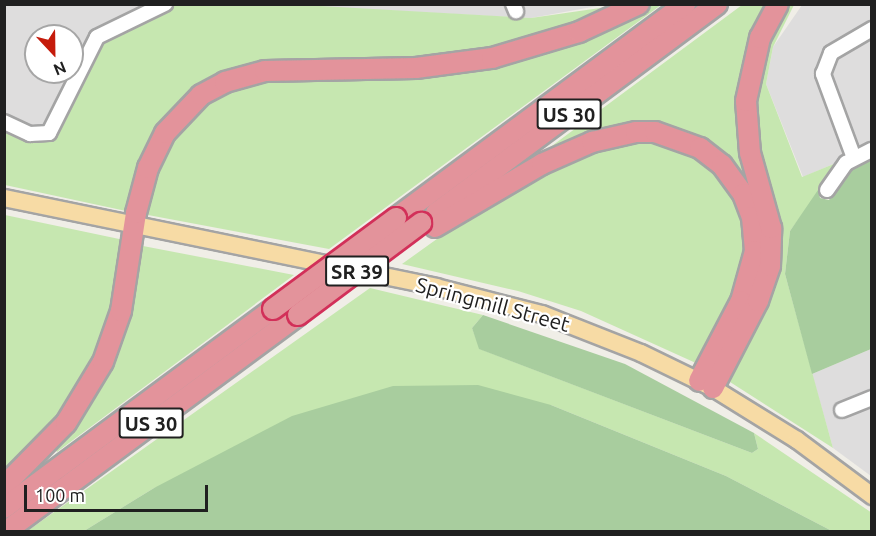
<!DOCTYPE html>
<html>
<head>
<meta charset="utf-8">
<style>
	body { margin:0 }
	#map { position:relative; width:876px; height:536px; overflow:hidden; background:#f0eee7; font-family:Ubuntu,sans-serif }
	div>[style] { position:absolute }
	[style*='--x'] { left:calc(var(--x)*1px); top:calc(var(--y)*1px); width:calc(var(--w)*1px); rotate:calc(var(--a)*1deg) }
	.residential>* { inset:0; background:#dedddd }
	.grass>* { inset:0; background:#c6e7b0 }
	.forest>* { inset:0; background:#a8cd9e }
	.roads { filter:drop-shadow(2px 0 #a4a4a4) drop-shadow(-2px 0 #a4a4a4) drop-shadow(0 2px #a4a4a4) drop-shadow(0 -2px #a4a4a4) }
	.minor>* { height:14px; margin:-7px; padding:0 7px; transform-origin:7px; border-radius:7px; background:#fff }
	.major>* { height:16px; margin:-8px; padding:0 8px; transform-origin:8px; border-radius:8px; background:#f7dba5 }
	.highway>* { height:20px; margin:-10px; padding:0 10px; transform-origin:10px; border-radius:10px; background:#e3939b }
	.bridges { filter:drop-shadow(2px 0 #d23059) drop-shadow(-2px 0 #d23059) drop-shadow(0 2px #d23059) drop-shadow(0 -2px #d23059) }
	.highway-bridge>* { height:20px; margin:-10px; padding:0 10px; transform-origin:10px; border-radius:10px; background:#e3939b }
	span { translate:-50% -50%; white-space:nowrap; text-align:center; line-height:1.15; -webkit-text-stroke:4.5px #fff; paint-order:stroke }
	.shield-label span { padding:2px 4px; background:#fff; border:2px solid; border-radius:4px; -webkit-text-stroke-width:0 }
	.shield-label { font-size:20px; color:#202020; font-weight:700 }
	.street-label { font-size:21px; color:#202020 }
	.frame { position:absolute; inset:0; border:6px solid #202020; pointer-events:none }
	.north { position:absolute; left:24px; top:24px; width:60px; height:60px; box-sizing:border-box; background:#fff; border:2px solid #a6a6a6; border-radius:50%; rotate:158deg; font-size:16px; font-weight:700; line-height:24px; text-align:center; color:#202020 }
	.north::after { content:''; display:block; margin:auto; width:21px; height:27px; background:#c51b0b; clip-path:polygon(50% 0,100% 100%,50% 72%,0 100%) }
	.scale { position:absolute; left:24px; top:485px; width:184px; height:27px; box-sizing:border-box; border:3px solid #202020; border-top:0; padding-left:8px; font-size:18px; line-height:21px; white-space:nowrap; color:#202020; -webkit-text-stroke:4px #fff; paint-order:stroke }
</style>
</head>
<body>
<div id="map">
	<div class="residential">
		<div style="clip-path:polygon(evenodd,4px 5px,177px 5px,114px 32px,96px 49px,58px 133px,47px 139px,5px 128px,4px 5px,36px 36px,72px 36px,72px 72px,36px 72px,36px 36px)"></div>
		<div style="clip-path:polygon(285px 5px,603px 5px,531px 18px)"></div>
		<div style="clip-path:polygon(802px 5px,871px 5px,871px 148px,803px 177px,766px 84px,773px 47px)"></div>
		<div style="clip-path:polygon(871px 349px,871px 476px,833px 448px,812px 374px)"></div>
	</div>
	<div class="grass">
		<div style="clip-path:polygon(285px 4px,531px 18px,621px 5px,523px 44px,453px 57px,262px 64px,240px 68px,207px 81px,165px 117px,143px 159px,126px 211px,5px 185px,4px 128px,47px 139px,58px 133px,96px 49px,114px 32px,177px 5px)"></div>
		<div style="clip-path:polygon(652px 5px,661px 5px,329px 249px,148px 215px,158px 163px,169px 143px,200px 107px,215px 96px,259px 79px,422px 75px,633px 15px)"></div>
		<div style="clip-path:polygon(742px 5px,769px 5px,757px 26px,752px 187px,698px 137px,666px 127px,541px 154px)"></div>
		<div style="clip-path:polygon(786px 5px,794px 5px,773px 47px,766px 84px,802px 177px,841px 161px,790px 231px,785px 274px,833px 448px,730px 382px,769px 299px,781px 253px,779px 231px,759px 163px,753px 102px,764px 48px)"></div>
		<div style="clip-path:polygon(651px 138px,694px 154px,724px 177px,744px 218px,748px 240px,738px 292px,698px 364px,581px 311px,518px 291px,402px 264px,455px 226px,561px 164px,583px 153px)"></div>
		<div style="clip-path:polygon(5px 215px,124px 240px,115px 301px,95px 360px,62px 415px,5px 475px)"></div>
		<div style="clip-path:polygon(143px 246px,294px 275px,57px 452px,54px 447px,85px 411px,113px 357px)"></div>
		<div style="clip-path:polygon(370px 288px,483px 315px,472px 328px,480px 349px,752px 453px,758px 449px,754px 433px,872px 513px,871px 531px,832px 531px,726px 476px,551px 405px,154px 488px,84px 531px,26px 532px)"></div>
	</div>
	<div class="forest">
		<div style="clip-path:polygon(871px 159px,871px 349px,812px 374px,785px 274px,790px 231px,818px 190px,820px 198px,829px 200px,848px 171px)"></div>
		<div style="clip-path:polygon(483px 315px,625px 364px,754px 433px,758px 449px,752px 453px,479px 349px,472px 328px)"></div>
		<div style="clip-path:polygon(478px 385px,551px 405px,726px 476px,832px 531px,84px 531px,154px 488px,292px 416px,393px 386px)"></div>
	</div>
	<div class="roads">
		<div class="minor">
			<div style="--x:513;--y:4;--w:8;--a:67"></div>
			<div style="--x:4;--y:122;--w:29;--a:25"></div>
			<div style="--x:30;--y:134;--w:19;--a:-3"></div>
			<div style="--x:49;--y:133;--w:107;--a:-63.4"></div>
			<div style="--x:97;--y:37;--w:76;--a:-25.9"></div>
			<div style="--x:854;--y:158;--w:90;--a:-110.3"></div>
			<div style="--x:823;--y:74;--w:22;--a:-69"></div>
			<div style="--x:831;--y:53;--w:48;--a:-30.3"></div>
			<div style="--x:827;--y:190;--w:33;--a:-55"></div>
			<div style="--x:846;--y:163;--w:29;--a:-27"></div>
			<div style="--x:842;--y:410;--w:32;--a:-22"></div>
		</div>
		<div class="major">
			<div style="--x:4;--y:198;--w:441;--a:11.6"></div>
			<div style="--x:436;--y:287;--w:109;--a:14.3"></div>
			<div style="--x:542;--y:314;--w:106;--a:21.5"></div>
			<div style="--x:641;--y:353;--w:80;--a:25.9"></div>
			<div style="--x:713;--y:388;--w:99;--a:31.8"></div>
			<div style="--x:797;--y:440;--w:94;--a:36.7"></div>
		</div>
		<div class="highway">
			<div style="--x:436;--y:213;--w:350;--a:-36.6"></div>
			<div style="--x:396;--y:218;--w:360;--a:-36.5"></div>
			<div style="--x:435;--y:227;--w:124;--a:-30.5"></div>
			<div style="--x:542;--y:164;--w:55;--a:-23.7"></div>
			<div style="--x:592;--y:142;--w:45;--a:-12.8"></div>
			<div style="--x:636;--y:132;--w:19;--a:0"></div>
			<div style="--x:655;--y:132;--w:48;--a:19.6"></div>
			<div style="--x:700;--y:148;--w:28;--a:38"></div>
			<div style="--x:722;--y:165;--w:36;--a:54"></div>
			<div style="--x:743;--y:194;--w:25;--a:69"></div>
			<div style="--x:752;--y:217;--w:34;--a:85"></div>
			<div style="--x:755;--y:251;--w:52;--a:105.6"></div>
			<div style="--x:741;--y:301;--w:90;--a:117.7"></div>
			<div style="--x:713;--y:388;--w:98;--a:-62.7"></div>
			<div style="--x:758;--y:301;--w:37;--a:-71"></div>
			<div style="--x:770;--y:266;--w:38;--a:-88"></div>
			<div style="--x:771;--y:228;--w:78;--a:-105.6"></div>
			<div style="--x:750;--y:153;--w:52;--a:-94.4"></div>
			<div style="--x:746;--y:101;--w:65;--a:-77.5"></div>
			<div style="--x:760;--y:38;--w:38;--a:-62"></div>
			<div style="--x:4;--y:486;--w:88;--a:-45.5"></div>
			<div style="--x:66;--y:423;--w:71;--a:-58.8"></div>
			<div style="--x:103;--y:362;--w:54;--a:-70.6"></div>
			<div style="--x:121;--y:311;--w:99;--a:-81.3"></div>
			<div style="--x:136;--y:213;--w:47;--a:-75.1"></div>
			<div style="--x:148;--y:168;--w:39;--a:-64"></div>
			<div style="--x:165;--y:133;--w:52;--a:-46.5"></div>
			<div style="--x:201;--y:95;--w:27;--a:-28"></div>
			<div style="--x:225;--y:82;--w:41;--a:-15.4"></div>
			<div style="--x:265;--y:71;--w:151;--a:-1.1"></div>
			<div style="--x:416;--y:68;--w:77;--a:-7.5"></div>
			<div style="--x:492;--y:58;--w:91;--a:-16.6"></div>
			<div style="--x:579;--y:32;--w:66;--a:-25"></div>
			<div style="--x:4;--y:508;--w:335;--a:-36.5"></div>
			<div style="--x:5;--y:532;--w:365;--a:-36.5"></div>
		</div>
	</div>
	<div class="bridges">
		<div class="highway-bridge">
			<div style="--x:273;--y:309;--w:153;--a:-36.5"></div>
			<div style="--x:298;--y:315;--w:154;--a:-36.8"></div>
		</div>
	</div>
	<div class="shield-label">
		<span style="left:569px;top:114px">US 30</span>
		<span style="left:357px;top:271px">SR 39</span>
		<span style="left:151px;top:423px">US 30</span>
	</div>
	<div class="street-label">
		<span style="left:493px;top:304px;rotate:15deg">Springmill Street</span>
	</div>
	<div class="frame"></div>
	<div class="north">N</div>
	<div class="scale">100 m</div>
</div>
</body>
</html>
